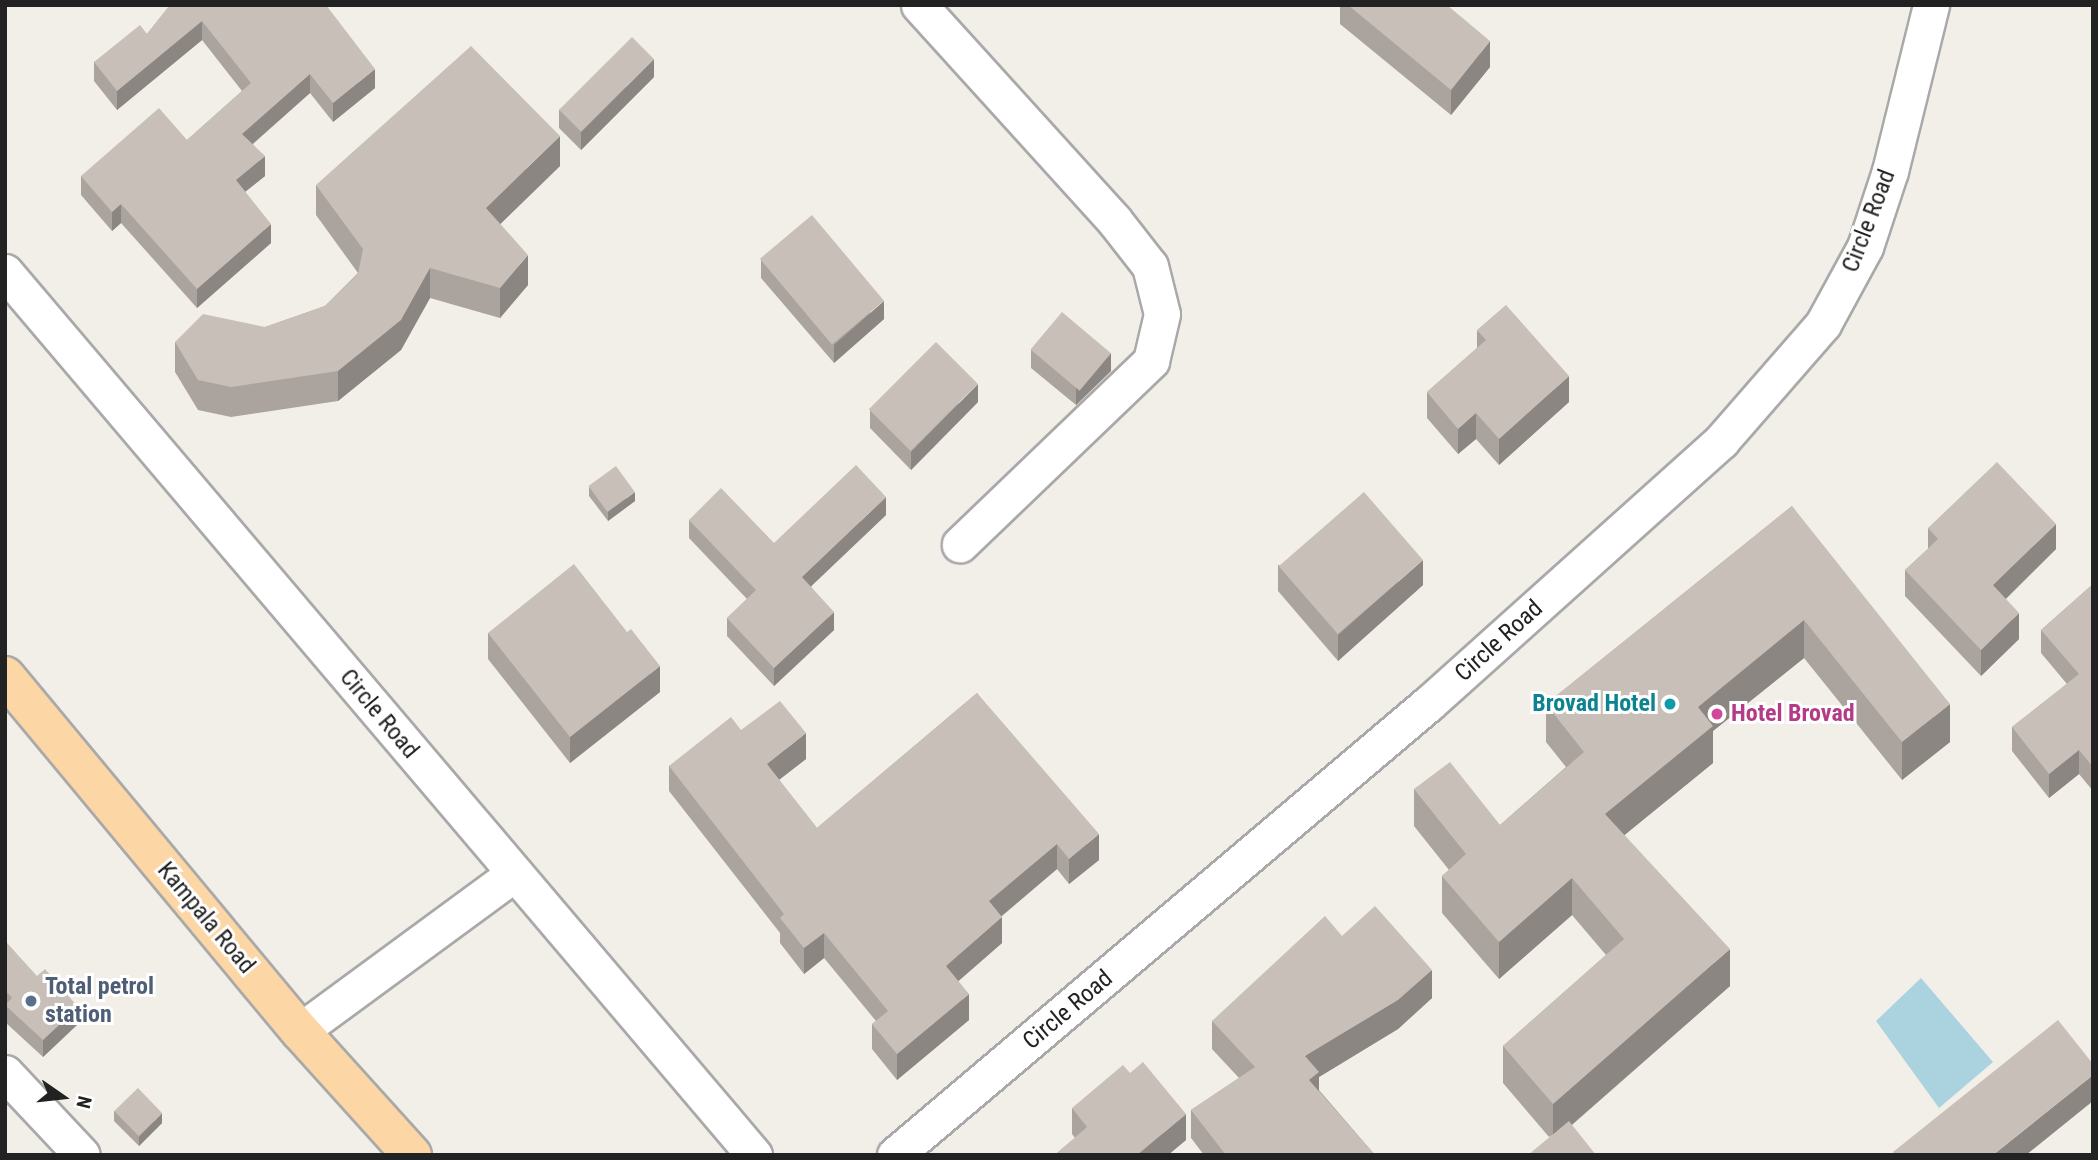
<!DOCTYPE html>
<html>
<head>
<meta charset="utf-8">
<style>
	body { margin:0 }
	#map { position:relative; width:2098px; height:1160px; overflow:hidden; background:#f2efe9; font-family:"Roboto Condensed",sans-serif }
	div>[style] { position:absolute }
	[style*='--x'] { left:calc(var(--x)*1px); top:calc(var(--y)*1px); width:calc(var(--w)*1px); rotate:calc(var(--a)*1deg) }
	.water>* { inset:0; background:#aad3df }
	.roads { filter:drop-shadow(2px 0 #a9a9a9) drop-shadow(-2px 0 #a9a9a9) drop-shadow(0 2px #a9a9a9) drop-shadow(0 -2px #a9a9a9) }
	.street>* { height:35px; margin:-17.5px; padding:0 17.5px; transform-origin:17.5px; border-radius:17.5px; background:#fff }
	.primary>* { height:38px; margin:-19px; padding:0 19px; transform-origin:19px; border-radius:19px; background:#fcd6a4 }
	.wall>* { inset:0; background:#aba49e }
	.shaded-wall>* { inset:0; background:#8b8681 }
	.building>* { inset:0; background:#c7bfb8; transform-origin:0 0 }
	.dots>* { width:19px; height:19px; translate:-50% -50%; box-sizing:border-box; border:4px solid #fff; border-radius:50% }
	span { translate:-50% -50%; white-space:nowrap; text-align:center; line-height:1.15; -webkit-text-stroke:6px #fff; paint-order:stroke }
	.street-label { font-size:24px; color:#222 }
	.culture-label { font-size:24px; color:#0d838f; font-weight:700 }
	.right { translate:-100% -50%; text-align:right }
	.hotel-label { font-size:24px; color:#b23c85; font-weight:700 }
	.left { translate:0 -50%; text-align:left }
	.service-label { font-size:24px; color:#4e5e75; font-weight:700 }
	.frame { position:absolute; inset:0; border:7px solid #222; pointer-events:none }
	.north { position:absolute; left:28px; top:1062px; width:70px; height:70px; -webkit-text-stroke:5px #fff; paint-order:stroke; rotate:104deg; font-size:19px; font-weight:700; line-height:28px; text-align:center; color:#222 }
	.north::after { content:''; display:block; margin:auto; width:24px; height:32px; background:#222; clip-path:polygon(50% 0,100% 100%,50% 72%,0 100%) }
</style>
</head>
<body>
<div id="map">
	<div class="water">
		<div style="clip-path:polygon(1921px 978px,1993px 1062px,1939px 1108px,1876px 1021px)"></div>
	</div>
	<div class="roads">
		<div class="street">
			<div style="--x:919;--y:5;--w:290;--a:47.8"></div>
			<div style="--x:1114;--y:220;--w:58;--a:52"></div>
			<div style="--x:1150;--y:266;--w:49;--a:76"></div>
			<div style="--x:1162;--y:314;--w:48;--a:103.2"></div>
			<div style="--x:1151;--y:361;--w:265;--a:136.2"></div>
			<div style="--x:5;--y:272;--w:1158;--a:49.69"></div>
			<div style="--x:300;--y:1031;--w:265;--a:-36.3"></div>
			<div style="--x:5;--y:1073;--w:112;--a:46.8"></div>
			<div style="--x:895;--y:1155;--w:698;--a:-40.24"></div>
			<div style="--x:1428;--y:704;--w:394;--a:-41.9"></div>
			<div style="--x:1721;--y:441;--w:155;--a:-48.9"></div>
			<div style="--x:1823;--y:324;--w:88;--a:-61.4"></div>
			<div style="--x:1865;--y:247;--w:80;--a:-71.8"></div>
			<div style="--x:1890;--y:171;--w:171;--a:-76.1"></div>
		</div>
		<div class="primary">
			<div style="--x:5;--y:676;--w:462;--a:50.3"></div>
			<div style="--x:300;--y:1031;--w:167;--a:47.9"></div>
		</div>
	</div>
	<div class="wall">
		<div style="clip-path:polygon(170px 5px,375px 88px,333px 122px,310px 93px,253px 144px,265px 176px,245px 192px,271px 243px,197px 308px,121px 223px,112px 231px,81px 195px,81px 176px,187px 140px,242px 91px,202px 40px,117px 110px,94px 81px,94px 62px,147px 34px)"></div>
		<div style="clip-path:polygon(1340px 5px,1447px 5px,1490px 67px,1451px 115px,1340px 24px)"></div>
		<div style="clip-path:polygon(654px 77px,581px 150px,559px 128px,559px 110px)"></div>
		<div style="clip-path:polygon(560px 166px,500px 224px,528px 285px,500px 318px,430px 298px,401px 350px,338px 401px,231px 417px,198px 410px,175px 372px,175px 342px,265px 327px,325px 306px,358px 273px,316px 215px,316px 185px)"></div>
		<div style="clip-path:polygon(761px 260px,884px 319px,834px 363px,761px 278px)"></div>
		<div style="clip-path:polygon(1477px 330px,1569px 402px,1499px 465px,1476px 439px,1458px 454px,1427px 418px,1427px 392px,1477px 348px)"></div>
		<div style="clip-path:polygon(1031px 350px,1111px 371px,1076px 405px,1031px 368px)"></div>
		<div style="clip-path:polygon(978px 402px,911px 470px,870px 428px,870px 410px)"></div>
		<div style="clip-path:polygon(589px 487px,635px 501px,608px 521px,589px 496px)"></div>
		<div style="clip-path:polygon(1792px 506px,1950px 742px,1902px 780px,1804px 658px,1713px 731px,1713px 763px,1624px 835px,1730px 986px,1572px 1125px,1549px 1137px,1503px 1083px,1503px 1046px,1606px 955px,1572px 915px,1499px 979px,1442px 913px,1442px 876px,1449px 870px,1414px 826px,1414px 789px,1500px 825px,1566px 767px,1546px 742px,1546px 704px)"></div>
		<div style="clip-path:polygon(886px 515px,811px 586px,834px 630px,774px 686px,727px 636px,727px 618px,747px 599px,689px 538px,689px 520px,774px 543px)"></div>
		<div style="clip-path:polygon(1928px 528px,2056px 549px,2006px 599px,2019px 639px,1981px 676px,1905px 596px,1905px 570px,1928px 549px)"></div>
		<div style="clip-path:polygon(1278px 565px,1423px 585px,1338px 661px,1278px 591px)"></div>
		<div style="clip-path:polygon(2093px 584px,2093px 791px,2079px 774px,2049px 798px,2012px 751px,2012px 727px,2067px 684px,2041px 653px,2041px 630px)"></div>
		<div style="clip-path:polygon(627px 632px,660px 692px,570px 763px,488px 659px,488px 633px)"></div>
		<div style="clip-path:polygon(977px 693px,1099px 860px,1069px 884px,1057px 869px,1001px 916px,1002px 943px,958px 981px,969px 1020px,897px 1080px,872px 1049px,872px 1024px,876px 1021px,824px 958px,804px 974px,780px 943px,780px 933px,669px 791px,669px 766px,741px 730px,806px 759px,779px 780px,817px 828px)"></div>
		<div style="clip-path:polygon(1342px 936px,1432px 998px,1398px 1029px,1319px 1077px,1319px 1090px,1375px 1155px,1204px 1155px,1191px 1138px,1191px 1110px,1239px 1078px,1212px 1049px,1212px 1021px)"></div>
		<div style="clip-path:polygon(5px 941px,78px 1024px,43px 1057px,5px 1022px)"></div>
		<div style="clip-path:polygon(1072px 1108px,1186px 1140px,1168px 1155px,1057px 1155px,1057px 1153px,1075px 1138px,1072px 1134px)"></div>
		<div style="clip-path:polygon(114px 1111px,162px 1123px,139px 1146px,114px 1121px)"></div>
	</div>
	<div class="shaded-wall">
		<div style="clip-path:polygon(202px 21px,202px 40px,117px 110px,117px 91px)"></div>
		<div style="clip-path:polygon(1490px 41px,1490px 67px,1451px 115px,1451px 90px)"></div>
		<div style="clip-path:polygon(654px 59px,654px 77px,581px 150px,581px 132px)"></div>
		<div style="clip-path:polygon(375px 69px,375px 88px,333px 122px,333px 103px)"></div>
		<div style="clip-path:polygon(310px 74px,310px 93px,242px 153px,242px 134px)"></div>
		<div style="clip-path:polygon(560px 136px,560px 166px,486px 238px,486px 208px)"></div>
		<div style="clip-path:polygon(265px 156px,265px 176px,236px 199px,236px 180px)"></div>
		<div style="clip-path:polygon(121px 204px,121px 223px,112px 231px,112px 212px)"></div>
		<div style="clip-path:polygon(271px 224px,271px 243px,197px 308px,197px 289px)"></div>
		<div style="clip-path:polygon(528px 255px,528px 285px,500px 318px,500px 288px)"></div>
		<div style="clip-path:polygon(430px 268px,430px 298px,401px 350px,338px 401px,338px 371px)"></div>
		<div style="clip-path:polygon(884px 301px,884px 319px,834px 363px,834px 345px)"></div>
		<div style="clip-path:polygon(1111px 353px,1111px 371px,1076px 405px,1076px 387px)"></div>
		<div style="clip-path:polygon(1569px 376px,1569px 402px,1499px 465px,1499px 439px)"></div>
		<div style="clip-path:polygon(978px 384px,978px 402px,911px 470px,911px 452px)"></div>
		<div style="clip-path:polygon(1476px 413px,1476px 439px,1458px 454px,1458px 429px)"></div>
		<div style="clip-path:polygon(635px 492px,635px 501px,608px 521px,608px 512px)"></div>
		<div style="clip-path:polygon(886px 497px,886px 515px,802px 595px,802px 577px)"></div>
		<div style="clip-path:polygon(2056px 524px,2056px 549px,1993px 611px,1993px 585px)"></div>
		<div style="clip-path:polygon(1423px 560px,1423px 585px,1338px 661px,1338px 635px)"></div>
		<div style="clip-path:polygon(834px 612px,834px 630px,774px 686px,774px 668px)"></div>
		<div style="clip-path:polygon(2019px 613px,2019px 639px,1981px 676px,1981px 650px)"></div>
		<div style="clip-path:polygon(1804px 620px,1804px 658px,1713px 731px,1713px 763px,1605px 851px,1605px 814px,1698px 707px)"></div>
		<div style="clip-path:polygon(660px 666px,660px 692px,570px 763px,570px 737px)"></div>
		<div style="clip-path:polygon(1950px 704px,1950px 742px,1902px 780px,1902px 742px)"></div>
		<div style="clip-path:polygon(806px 733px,806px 759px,767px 789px,767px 764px)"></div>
		<div style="clip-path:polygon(2079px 750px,2079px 774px,2049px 798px,2049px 774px)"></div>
		<div style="clip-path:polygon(1099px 834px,1099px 860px,1069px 884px,1069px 859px)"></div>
		<div style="clip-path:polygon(1057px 844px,1057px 869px,989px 927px,989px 901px)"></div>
		<div style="clip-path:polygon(1572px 878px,1572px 915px,1499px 979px,1499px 942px)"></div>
		<div style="clip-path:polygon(1002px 917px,1002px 943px,946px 992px,946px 966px)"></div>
		<div style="clip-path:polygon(824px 933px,824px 958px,804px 974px,804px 948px)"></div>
		<div style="clip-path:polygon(1730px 949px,1730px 986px,1553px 1141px,1553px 1104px)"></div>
		<div style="clip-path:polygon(1432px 970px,1432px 998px,1398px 1029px,1319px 1077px,1319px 1100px,1309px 1108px,1305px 1056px)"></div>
		<div style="clip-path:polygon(969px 994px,969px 1020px,897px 1080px,897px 1054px)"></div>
		<div style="clip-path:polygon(78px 1007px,78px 1024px,43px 1057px,43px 1040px)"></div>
		<div style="clip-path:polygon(2093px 1075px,2093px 1101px,2026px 1155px,1993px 1155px)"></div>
		<div style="clip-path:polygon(162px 1113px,162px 1123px,139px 1146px,139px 1137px)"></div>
		<div style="clip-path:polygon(1186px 1114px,1186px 1140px,1168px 1155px,1137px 1155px)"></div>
	</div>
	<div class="building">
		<div style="clip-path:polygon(170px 5px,326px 5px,375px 69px,333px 103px,310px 74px,242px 134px,265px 156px,236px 180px,271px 224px,197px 289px,121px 204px,112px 212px,81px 176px,159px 108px,187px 140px,251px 83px,202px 21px,117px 91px,94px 62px,140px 25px,147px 34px)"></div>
		<div style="clip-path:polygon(1348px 5px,1447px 5px,1490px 41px,1451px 90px)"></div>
		<div style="left:632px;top:37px;width:31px;height:103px;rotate:45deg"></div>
		<div style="clip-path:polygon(471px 46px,560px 136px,486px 208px,528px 255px,500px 288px,430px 268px,401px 320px,338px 371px,231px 387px,198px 380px,175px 342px,203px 314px,265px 327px,325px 306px,358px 274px,363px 249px,316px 185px)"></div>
		<div style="left:812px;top:215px;width:112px;height:68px;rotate:50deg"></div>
		<div style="clip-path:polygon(1506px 305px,1569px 376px,1499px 439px,1476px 413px,1458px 429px,1427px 392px,1486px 340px,1477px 330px)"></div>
		<div style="left:1062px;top:312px;width:64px;height:49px;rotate:40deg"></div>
		<div style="left:936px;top:342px;width:59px;height:95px;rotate:45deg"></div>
		<div style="clip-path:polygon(1997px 462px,2056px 524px,1993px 585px,2019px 613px,1981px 650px,1905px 570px,1938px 539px,1928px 528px)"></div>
		<div style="clip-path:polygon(856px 465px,886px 497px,802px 577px,834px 612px,774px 668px,727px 618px,756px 590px,689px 520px,721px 488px,774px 543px)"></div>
		<div style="left:616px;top:466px;width:32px;height:34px;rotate:54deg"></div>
		<div style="left:1364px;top:492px;width:90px;height:113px;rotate:49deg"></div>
		<div style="clip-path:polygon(1792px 506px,1950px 704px,1902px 742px,1804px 620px,1698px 707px,1713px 726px,1605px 814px,1730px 949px,1553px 1104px,1503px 1046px,1624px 939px,1572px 878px,1499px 942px,1442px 876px,1466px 854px,1414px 789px,1450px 762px,1500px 825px,1584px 752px,1546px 704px)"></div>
		<div style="clip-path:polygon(574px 564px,627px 632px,631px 629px,660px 666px,570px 737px,488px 633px)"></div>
		<div style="clip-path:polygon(2093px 584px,2093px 767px,2079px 750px,2049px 774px,2012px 727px,2079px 674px,2041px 630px)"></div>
		<div style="clip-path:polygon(977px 693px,1099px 834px,1069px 859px,1057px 844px,989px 901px,1002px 917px,946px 966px,969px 994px,897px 1054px,872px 1024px,888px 1011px,824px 933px,804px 948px,780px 918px,784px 914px,669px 766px,731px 717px,741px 730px,780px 701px,806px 733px,767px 764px,817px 828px)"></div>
		<div style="clip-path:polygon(1375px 906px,1432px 970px,1398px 1000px,1305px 1056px,1319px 1072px,1309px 1080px,1375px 1155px,1226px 1155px,1191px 1110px,1255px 1067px,1212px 1021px,1325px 916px,1342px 936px)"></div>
		<div style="clip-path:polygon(5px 941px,37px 976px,45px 969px,78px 1007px,43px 1040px,5px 1005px,12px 998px,5px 990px)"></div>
		<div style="clip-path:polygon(2058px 1020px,2093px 1064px,2093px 1075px,1993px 1155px,1895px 1155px,1893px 1152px)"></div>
		<div style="clip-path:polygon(1143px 1062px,1186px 1114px,1137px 1155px,1058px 1155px,1057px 1153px,1087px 1127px,1072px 1108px,1123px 1065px,1130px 1073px)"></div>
		<div style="left:138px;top:1088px;width:35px;height:33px;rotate:46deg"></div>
		<div style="clip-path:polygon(1569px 1121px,1596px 1155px,1528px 1155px)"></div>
	</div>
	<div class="dots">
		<div style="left:1670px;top:704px;background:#0f9aa8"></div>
		<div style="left:1717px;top:714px;background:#d1479c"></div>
		<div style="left:31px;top:1001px;background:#5c6f8a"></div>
	</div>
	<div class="street-label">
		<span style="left:1869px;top:221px;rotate:-69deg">Circle Road</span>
		<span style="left:1499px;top:641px;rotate:-42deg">Circle Road</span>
		<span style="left:379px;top:714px;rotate:50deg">Circle Road</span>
		<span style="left:206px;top:918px;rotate:50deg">Kampala Road</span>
		<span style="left:1068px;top:1010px;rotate:-40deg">Circle Road</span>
	</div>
	<div class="culture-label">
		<span class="right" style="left:1656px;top:704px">Brovad Hotel</span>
	</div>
	<div class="hotel-label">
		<span class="left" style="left:1731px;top:714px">Hotel Brovad</span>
	</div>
	<div class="service-label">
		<span class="left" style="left:45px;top:1001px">Total petrol<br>station</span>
	</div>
	<div class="frame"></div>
	<div class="north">N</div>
</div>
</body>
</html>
